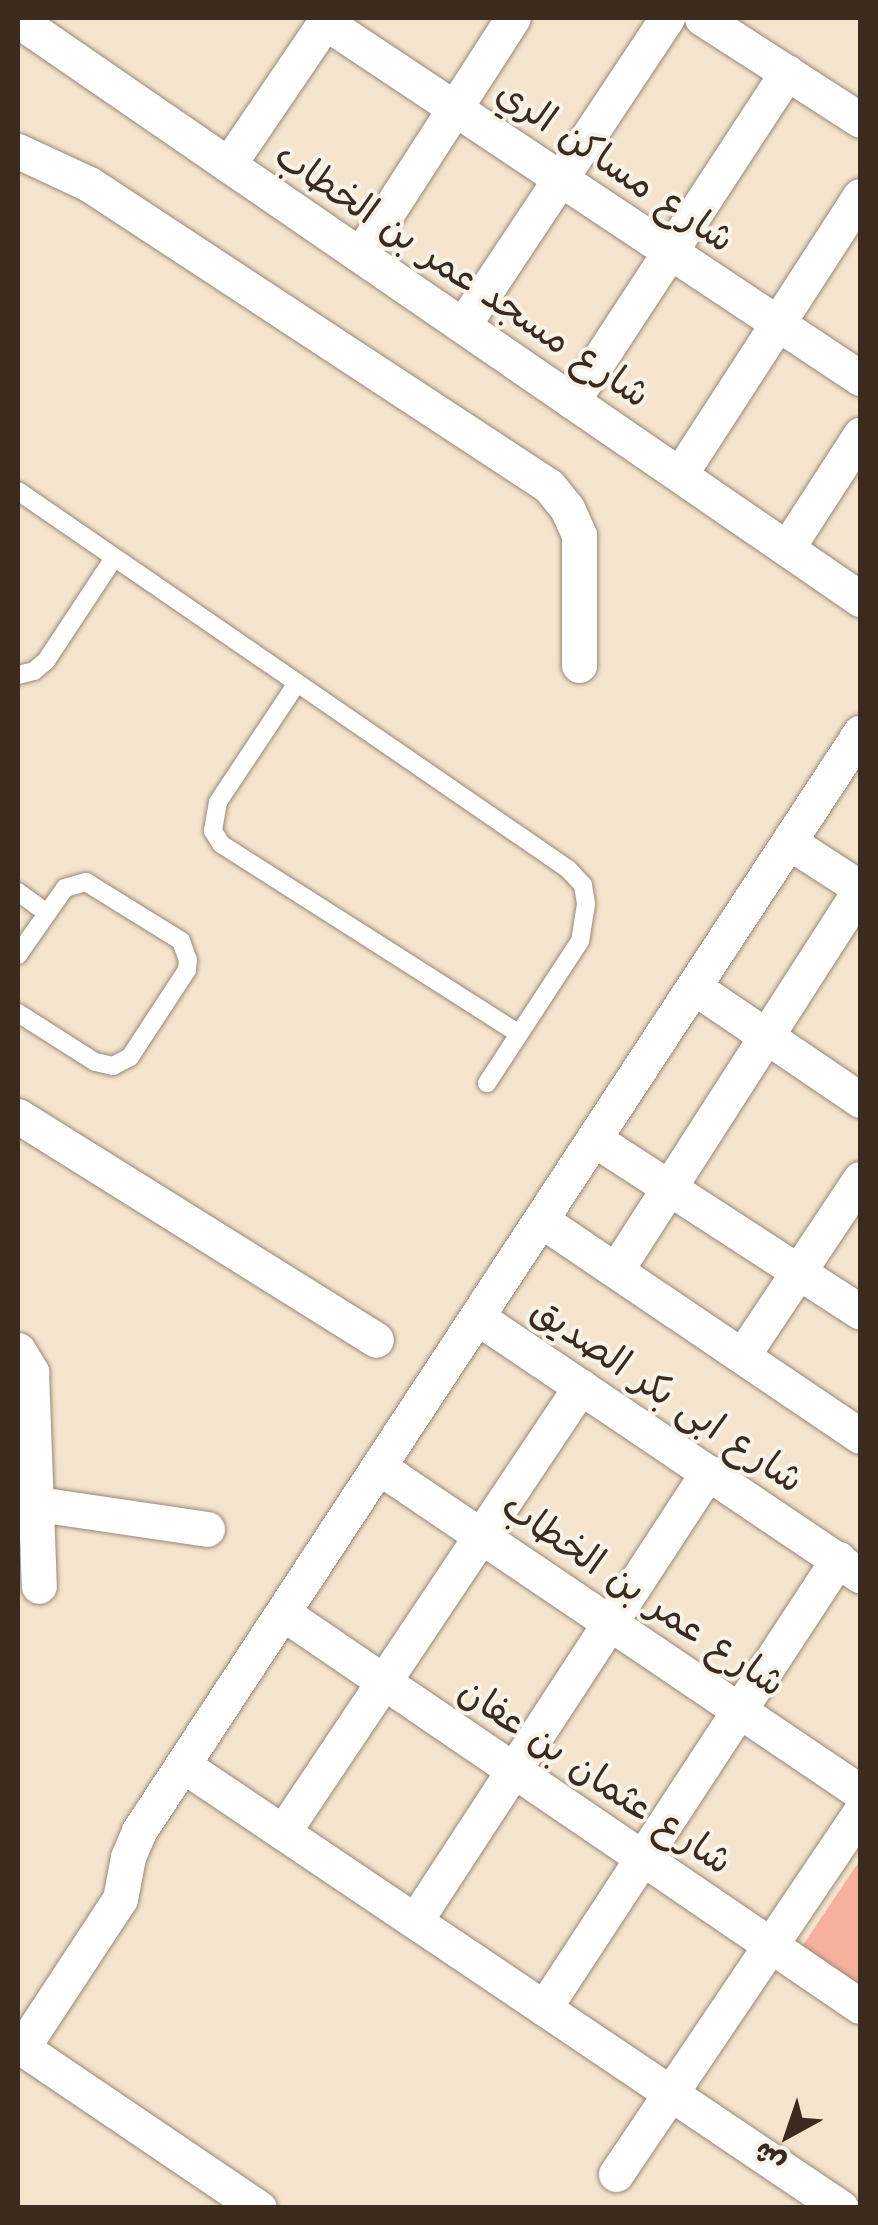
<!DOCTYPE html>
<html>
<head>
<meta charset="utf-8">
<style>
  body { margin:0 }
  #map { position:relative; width:878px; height:2225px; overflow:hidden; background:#f4e4cd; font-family:"Shantell Sans","Playpen Sans Arabic",sans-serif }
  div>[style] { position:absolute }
  .building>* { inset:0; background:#f6b09d }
  .roads { filter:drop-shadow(0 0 2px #988776) drop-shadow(0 0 2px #988776) }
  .lane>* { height:18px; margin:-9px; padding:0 9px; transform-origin:9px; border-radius:9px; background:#fff }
  .street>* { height:35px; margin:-17.5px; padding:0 17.5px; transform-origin:17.5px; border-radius:17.5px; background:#fff }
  span { translate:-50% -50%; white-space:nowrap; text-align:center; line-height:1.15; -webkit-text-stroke:8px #f7f3e8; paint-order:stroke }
  .street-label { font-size:38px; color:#3b2a1e }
  .frame { position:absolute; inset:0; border:20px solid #3b2a1e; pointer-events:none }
  .north { position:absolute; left:738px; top:2085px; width:100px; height:100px; -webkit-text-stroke:8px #f7f3e8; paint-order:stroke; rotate:220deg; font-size:28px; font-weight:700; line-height:40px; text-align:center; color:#3b2a1e }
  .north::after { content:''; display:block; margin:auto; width:35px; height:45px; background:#3b2a1e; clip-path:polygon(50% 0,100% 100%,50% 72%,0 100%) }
</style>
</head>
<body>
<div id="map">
  <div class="building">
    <div style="clip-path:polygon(860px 1860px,860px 1995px,799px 1951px)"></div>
  </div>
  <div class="roads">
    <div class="lane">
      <div style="left:18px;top:491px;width:667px;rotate:34.5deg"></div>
      <div style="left:568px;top:869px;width:22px;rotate:47deg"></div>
      <div style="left:583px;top:885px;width:19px;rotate:81deg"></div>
      <div style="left:586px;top:904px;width:37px;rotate:99deg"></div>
      <div style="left:580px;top:941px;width:170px;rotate:123.2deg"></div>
      <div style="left:18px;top:675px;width:16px;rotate:-14deg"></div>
      <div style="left:34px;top:671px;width:16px;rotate:-40deg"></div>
      <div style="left:46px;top:661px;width:123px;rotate:-56.6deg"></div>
      <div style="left:297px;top:683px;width:143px;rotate:123.6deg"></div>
      <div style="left:218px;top:802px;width:29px;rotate:100deg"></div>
      <div style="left:213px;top:831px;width:15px;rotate:58deg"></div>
      <div style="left:221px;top:844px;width:353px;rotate:32.5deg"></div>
      <div style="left:18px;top:892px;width:34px;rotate:36deg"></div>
      <div style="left:18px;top:955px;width:82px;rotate:-55deg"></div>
      <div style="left:65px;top:888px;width:22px;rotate:-16deg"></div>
      <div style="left:86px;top:882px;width:112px;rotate:31.8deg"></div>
      <div style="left:181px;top:941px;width:20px;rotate:70deg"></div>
      <div style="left:188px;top:960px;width:10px;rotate:96deg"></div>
      <div style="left:187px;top:970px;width:104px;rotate:123.2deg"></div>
      <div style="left:130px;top:1057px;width:19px;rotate:152deg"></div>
      <div style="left:113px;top:1066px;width:18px;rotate:-167deg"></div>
      <div style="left:95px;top:1062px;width:91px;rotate:-147.5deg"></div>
    </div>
    <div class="street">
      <div style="left:702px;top:18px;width:188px;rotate:32.8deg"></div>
      <div style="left:18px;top:20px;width:1022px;rotate:34.51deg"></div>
      <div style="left:325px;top:22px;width:643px;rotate:33.64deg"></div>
      <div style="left:18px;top:151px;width:78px;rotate:24.9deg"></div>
      <div style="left:89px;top:184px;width:550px;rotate:33.29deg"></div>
      <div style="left:549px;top:486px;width:28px;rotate:51deg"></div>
      <div style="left:567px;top:508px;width:30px;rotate:66deg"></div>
      <div style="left:579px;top:535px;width:130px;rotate:90deg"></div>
      <div style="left:228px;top:165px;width:178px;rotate:-55.8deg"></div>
      <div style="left:360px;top:255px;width:282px;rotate:-57.2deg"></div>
      <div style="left:463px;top:325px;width:369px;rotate:-56.4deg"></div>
      <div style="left:572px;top:401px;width:393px;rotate:-56.8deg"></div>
      <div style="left:680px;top:474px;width:331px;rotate:-57.1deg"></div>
      <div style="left:787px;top:548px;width:135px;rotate:-57.1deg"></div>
      <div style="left:789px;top:842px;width:85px;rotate:32.9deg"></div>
      <div style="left:694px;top:987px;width:201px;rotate:34.2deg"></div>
      <div style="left:18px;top:1116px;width:422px;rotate:32deg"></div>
      <div style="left:594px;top:1139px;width:317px;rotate:33deg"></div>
      <div style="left:541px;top:1220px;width:385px;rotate:34.1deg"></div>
      <div style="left:616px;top:1270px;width:452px;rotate:-57.3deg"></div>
      <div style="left:477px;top:1317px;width:462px;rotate:34deg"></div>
      <div style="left:18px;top:1350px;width:26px;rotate:59deg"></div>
      <div style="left:31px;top:1372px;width:214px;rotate:87.9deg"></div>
      <div style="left:742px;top:1356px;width:213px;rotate:-56.3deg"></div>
      <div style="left:379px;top:1467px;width:581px;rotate:34.05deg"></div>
      <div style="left:18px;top:1501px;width:191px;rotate:8.4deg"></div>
      <div style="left:283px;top:1613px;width:698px;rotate:34.26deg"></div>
      <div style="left:183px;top:1765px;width:793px;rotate:33.95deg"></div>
      <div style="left:283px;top:1832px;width:536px;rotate:-56.25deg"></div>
      <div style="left:415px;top:1921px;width:536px;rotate:-56.87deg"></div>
      <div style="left:544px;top:2008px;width:537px;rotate:-56.78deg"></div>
      <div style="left:18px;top:2045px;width:291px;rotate:34.1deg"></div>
      <div style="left:22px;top:2048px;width:178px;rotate:-56.7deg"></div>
      <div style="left:120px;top:1899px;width:43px;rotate:-79.2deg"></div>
      <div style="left:128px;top:1857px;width:28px;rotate:-67deg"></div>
      <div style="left:139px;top:1831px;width:1314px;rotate:-56.71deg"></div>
      <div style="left:616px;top:2174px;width:437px;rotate:-56deg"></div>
    </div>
  </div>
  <div class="street-label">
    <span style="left:616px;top:165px;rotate:34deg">شارع مساكن الري</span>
    <span style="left:463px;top:274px;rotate:34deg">شارع مسجد عمر بن الخطاب</span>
    <span style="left:668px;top:1394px;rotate:34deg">شارع ابى بكر الصديق</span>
    <span style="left:644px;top:1594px;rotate:34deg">شارع عمر بن الخطاب</span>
    <span style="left:596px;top:1775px;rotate:34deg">شارع عثمان بن عفان</span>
  </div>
  <div class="frame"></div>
  <div class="north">ش</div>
</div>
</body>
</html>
